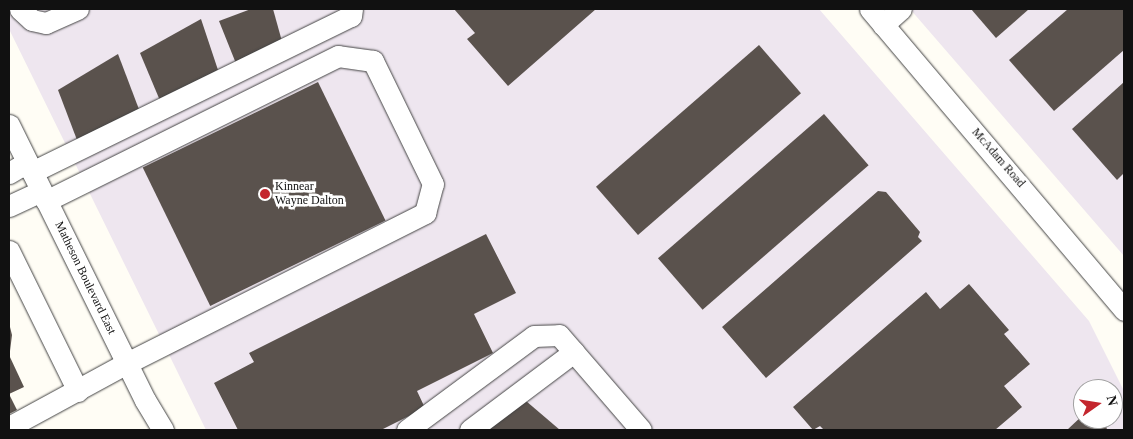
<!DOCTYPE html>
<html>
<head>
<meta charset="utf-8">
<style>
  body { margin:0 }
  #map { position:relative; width:1133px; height:439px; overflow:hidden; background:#fffdf5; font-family:Georgia,serif }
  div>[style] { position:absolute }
  .industrial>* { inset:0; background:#eee6ef }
  .building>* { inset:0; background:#5a524d; transform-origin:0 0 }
  .roads { filter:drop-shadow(0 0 1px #444) drop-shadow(0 0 1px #444) }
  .minor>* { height:21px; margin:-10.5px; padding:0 10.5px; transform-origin:10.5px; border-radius:10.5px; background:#fff }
  .dots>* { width:14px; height:14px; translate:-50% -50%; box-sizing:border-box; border:2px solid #fff; border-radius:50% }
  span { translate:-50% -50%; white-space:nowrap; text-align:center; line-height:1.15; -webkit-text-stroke:5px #fff; paint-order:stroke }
  .street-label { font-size:12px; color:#111 }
  .poi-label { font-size:12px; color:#111 }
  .left { translate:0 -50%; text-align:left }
  .frame { position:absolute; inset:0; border:10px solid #111; pointer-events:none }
  .north { position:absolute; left:1073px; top:379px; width:50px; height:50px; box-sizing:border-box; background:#fff; border:1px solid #a0a0a0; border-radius:50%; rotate:77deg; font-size:14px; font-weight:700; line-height:20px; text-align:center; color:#111 }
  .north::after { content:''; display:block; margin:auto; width:18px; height:22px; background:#c4262e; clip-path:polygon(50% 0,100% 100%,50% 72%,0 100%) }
</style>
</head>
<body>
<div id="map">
  <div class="industrial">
    <div style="clip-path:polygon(evenodd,9px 9px,819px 9px,1089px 321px,1124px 391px,1124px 430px,206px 430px,9px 29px,9px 9px,1083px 389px,1113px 389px,1113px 419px,1083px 419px,1083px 389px)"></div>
    <div style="clip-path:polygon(910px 9px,1124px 9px,1124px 256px)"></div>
  </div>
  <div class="building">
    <div style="clip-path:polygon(251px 9px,273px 9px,283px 45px,237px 66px,219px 21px)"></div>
    <div style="clip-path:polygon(454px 9px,596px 9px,508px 86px,467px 39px,475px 33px)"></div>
    <div style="clip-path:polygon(971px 9px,1029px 9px,996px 38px)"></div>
    <div style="clip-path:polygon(1068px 9px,1124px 9px,1124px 50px,1054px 111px,1009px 60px)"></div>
    <div style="clip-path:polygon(201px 19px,218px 70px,161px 103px,140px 53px)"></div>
    <div style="left:759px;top:45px;width:64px;height:216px;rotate:49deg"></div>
    <div style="clip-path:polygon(118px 54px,140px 112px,77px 140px,58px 90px)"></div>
    <div style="left:318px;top:82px;width:154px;height:195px;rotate:64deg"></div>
    <div style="clip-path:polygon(1124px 82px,1124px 173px,1117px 180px,1072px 129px)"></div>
    <div style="left:824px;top:114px;width:68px;height:220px;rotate:49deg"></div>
    <div style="clip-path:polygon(878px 191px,886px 192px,920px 232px,918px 237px,922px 241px,766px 378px,722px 327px)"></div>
    <div style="clip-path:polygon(486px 234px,516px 293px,474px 314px,493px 353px,417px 391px,425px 408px,381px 430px,238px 430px,214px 383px,254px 362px,249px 353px)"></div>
    <div style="clip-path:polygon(969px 284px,1009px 330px,1004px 334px,1030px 364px,1004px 386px,1022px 407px,995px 430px,824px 430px,820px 426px,813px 430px,793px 407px,926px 292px,940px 309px)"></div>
    <div style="clip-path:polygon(9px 323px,12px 335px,10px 351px,9px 351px)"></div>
    <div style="clip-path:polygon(9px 355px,24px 387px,9px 394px,17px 410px,9px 414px)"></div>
    <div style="clip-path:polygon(526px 401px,560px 430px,486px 430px)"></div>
    <div style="clip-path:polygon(1083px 415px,1083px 419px,1105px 419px,1107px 430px,1067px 430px)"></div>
  </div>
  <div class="roads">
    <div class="minor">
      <div style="left:20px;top:9px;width:16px;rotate:43deg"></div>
      <div style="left:32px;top:20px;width:14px;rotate:12deg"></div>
      <div style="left:46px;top:23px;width:35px;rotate:-24deg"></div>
      <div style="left:870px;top:9px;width:394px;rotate:49.8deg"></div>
      <div style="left:883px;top:25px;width:24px;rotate:-42deg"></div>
      <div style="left:9px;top:125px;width:307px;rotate:63.7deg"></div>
      <div style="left:145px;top:400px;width:35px;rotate:59deg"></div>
      <div style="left:32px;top:172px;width:355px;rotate:-26.1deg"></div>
      <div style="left:351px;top:16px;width:7px;rotate:-82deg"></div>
      <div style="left:9px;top:173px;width:21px;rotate:-31deg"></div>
      <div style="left:9px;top:206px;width:35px;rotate:-25deg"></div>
      <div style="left:9px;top:251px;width:156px;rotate:63.8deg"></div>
      <div style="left:9px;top:427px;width:134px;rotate:-28.5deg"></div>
      <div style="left:127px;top:363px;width:334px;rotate:-26.7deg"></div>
      <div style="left:425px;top:213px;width:30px;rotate:-75deg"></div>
      <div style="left:433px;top:184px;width:137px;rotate:-116deg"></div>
      <div style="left:373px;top:61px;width:35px;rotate:-172deg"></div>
      <div style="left:338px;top:56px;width:326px;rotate:153.6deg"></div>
      <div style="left:407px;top:430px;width:158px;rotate:-36.5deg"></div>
      <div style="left:534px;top:336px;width:25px;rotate:-2deg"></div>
      <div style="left:559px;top:335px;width:125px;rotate:49.2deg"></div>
      <div style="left:470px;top:430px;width:130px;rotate:-36.9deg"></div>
    </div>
  </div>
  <div class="dots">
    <div style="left:265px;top:194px;background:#c4262e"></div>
  </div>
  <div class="street-label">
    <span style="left:998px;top:158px;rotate:49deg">McAdam Road</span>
    <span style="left:85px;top:278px;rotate:64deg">Matheson Boulevard East</span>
  </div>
  <div class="poi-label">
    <span class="left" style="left:275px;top:194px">Kinnear<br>Wayne Dalton</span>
  </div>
  <div class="frame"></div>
  <div class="north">N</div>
</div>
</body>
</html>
